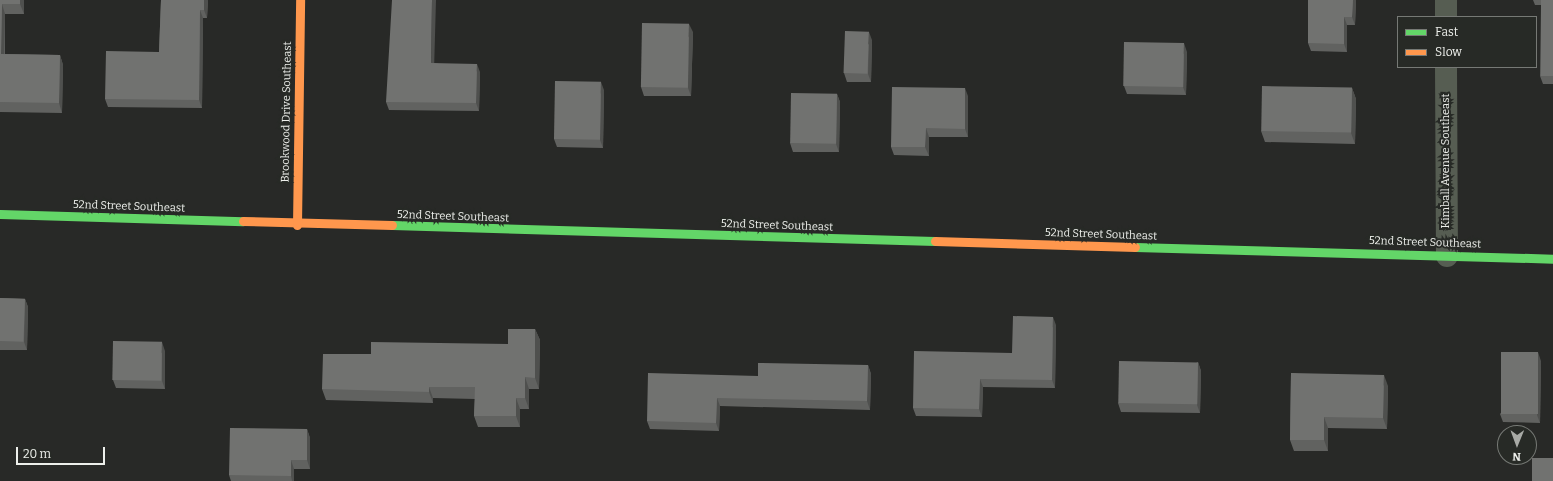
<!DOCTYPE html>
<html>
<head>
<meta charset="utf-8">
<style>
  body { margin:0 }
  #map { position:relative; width:1553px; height:481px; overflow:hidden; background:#282927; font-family:Bitter,serif }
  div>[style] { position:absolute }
  .street>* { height:22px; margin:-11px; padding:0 11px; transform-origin:11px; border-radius:11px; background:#565d52 }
  .fast>* { height:9px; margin:-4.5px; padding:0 4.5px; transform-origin:4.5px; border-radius:4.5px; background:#63d668 }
  .slow>* { height:9px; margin:-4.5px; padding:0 4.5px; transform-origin:4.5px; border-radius:4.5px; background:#ff974d }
  .wall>* { inset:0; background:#616260 }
  .shaded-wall>* { inset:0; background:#4f504e }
  .building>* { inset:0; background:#717270; transform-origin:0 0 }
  span { translate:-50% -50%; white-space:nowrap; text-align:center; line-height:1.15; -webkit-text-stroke:4px #272a26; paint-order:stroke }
  .street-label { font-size:11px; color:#edefeb }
  .legend { position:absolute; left:1397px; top:16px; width:140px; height:52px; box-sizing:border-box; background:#272a26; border:1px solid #767975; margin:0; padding:5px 7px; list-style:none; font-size:12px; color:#edefeb }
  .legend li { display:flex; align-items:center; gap:8px; height:20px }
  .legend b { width:20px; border:1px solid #767975 }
  .north { position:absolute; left:1497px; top:425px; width:40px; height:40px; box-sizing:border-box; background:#272a26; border:1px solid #767975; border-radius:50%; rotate:181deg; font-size:11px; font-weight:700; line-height:16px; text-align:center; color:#edefeb }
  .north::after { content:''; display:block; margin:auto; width:14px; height:18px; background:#a8aaa6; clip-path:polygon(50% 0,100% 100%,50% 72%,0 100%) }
  .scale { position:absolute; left:16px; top:447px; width:89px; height:18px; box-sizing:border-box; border:2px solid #edefeb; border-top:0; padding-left:5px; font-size:12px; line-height:14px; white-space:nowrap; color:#edefeb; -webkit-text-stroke:3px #272a26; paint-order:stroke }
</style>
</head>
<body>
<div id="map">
  <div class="street">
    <div style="left:1446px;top:0;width:17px;rotate:90deg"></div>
    <div style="left:1446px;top:67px;width:189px;rotate:89.7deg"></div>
  </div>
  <div class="fast">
    <div style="left:0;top:214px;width:243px;rotate:1.7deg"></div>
    <div style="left:392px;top:225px;width:543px;rotate:1.69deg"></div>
    <div style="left:1135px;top:247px;width:418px;rotate:1.6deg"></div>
  </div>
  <div class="slow">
    <div style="left:243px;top:221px;width:149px;rotate:1.5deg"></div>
    <div style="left:297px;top:225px;width:225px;rotate:-89.2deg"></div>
    <div style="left:935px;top:241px;width:200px;rotate:1.7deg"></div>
  </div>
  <div class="wall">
    <div style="clip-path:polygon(0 0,24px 0,24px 14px,5px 14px,5px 54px,60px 55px,63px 65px,62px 113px,0 112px)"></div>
    <div style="clip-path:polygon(161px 0,208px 0,207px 18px,203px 18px,202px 108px,108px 107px,105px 99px,159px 52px)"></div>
    <div style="clip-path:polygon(1308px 0,1356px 0,1355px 25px,1347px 25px,1347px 52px,1311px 51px,1308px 43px)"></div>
    <div style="clip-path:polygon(1533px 0,1553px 0,1553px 84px,1543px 84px,1540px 76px,1541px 5px,1535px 5px)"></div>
    <div style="clip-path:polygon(693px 32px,691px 96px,644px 96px,641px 87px)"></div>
    <div style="clip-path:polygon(872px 40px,871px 82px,847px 82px,844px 73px)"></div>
    <div style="clip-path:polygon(1187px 52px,1186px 95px,1127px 94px,1124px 86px)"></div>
    <div style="clip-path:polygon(434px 63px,480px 72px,479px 111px,389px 110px,386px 102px)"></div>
    <div style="clip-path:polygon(1352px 88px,1356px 99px,1355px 144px,1265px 142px,1261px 131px)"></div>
    <div style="clip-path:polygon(604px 90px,603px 148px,557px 147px,554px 139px)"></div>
    <div style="clip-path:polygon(837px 94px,840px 102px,839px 152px,793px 152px,790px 143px)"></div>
    <div style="clip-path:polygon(968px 96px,968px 137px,929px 137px,929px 156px,894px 155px,891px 147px)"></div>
    <div style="clip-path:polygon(0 298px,25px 299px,28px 307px,27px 350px,0 350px)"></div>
    <div style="clip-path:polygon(1056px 325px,1055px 388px,983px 387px,982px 417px,916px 416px,913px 408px,1012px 353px)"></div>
    <div style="clip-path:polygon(535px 329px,540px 340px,539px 389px,529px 389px,529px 409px,520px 409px,520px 427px,478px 427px,474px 416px,475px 399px,433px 398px,433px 403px,326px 400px,322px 389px,371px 354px,508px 344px)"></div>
    <div style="clip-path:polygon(165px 351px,165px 389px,116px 388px,113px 380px)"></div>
    <div style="clip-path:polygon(1541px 361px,1540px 423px,1503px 422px,1500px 414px)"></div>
    <div style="clip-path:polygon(1198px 362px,1201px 371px,1200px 413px,1121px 412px,1118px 403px)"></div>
    <div style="clip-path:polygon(868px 365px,871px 374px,870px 410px,720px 406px,719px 431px,650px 429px,647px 421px,758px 376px)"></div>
    <div style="clip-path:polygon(1291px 373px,1388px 386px,1387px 429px,1328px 428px,1328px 451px,1294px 451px,1290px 440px)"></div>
    <div style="clip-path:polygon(307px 429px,310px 438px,310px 469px,294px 469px,294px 481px,231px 481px,229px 475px)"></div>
  </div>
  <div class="shaded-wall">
    <div style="clip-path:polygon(20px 0,24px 0,24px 14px,20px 4px)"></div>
    <div style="clip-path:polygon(204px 0,208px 0,207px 18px,204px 10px)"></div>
    <div style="clip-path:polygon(432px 0,436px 0,434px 71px,431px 63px)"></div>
    <div style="clip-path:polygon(1353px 0,1356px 0,1355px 25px,1352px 17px)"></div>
    <div style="clip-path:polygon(2px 4px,5px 14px,4px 64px,1px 54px)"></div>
    <div style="clip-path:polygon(200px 10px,203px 18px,202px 108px,199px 100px)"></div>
    <div style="clip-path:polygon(1344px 17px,1347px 25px,1347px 52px,1344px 44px)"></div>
    <div style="clip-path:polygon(689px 24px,693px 32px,691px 96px,688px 88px)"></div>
    <div style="clip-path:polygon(869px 32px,872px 40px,871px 82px,868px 74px)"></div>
    <div style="clip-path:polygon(1184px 43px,1187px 52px,1186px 95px,1183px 87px)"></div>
    <div style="clip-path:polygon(60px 55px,63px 65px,62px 113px,59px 103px)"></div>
    <div style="clip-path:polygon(477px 64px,480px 72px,479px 111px,476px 103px)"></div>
    <div style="clip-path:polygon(601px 82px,604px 90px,603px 148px,600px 140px)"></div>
    <div style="clip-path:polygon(965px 88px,968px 96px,968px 137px,965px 129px)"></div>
    <div style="clip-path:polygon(1352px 88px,1356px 99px,1355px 144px,1351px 133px)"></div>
    <div style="clip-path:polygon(837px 94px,840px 102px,839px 152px,836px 144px)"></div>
    <div style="clip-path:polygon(926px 128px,929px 137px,929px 156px,925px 147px)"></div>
    <div style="clip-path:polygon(25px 299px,28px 307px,27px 350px,24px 342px)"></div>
    <div style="clip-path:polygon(1053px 317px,1056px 325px,1055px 388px,1052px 380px)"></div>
    <div style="clip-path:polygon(535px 329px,540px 340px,539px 389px,535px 378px)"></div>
    <div style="clip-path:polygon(162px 342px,165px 351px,165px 389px,162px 381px)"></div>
    <div style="clip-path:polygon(1538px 352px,1541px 361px,1540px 423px,1537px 415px)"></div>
    <div style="clip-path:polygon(1198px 362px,1201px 371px,1200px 413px,1197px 405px)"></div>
    <div style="clip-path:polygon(868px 365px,871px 374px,870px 410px,867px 401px)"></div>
    <div style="clip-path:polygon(1384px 375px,1388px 386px,1387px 429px,1383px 418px)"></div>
    <div style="clip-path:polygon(525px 377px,529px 389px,529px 409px,525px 398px)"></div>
    <div style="clip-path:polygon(980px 379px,983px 387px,982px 417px,979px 409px)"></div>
    <div style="clip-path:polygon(429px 387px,433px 398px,433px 403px,429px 392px)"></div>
    <div style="clip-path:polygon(516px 398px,520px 409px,520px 427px,516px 416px)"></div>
    <div style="clip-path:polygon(717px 398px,720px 406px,719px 431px,716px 423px)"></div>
    <div style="clip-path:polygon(1324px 417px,1328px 428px,1328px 451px,1324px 440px)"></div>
    <div style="clip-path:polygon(307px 429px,310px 438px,310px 469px,307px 460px)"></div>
    <div style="clip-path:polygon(291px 460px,294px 469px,294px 481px,292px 481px,291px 476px)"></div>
  </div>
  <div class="building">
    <div style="clip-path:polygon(0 0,20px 0,20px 4px,2px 4px,1px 54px,60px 55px,59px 103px,0 102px)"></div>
    <div style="clip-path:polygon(161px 0,204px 0,204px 10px,200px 10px,199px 100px,105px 99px,106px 51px,159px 52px)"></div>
    <div style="clip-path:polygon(392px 0,432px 0,431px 63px,477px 64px,476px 103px,386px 102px)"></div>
    <div style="clip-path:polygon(1308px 0,1353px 0,1352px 17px,1344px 17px,1344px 44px,1308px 43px)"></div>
    <div style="left:1541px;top:0;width:12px;height:76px"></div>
    <div style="left:642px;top:23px;width:47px;height:64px;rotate:1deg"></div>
    <div style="left:845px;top:31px;width:24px;height:42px;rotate:2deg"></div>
    <div style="left:1124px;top:42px;width:60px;height:44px;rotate:1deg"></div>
    <div style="left:555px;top:81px;width:46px;height:58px;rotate:1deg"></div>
    <div style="left:1262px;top:86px;width:90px;height:45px;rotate:1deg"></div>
    <div style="clip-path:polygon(892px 87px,965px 88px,965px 129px,926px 128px,925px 147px,891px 147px)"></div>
    <div style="left:791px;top:93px;width:46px;height:50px;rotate:1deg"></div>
    <div style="left:0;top:298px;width:25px;height:43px;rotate:2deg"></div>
    <div style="clip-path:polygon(1013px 316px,1053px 317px,1052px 380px,980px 379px,979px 409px,913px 408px,914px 351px,1012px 353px)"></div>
    <div style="clip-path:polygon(508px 329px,535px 329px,535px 378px,525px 377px,525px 398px,516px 398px,516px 416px,474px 416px,475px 387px,429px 387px,429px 392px,322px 389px,323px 354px,371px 354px,371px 342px,508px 344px)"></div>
    <div style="left:113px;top:341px;width:49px;height:39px;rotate:1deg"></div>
    <div style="left:1501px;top:352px;width:37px;height:62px"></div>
    <div style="left:1119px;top:361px;width:79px;height:42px;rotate:1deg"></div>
    <div style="clip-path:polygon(758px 363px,868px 365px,867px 401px,717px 398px,716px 423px,647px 421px,648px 373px,758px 376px)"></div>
    <div style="clip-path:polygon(1291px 373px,1384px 375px,1383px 418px,1324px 417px,1324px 440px,1290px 440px)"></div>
    <div style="clip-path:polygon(230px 428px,307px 429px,307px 460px,291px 460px,291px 476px,229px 475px)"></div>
    <div style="left:1532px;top:458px;width:21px;height:23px"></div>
  </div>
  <div class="street-label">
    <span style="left:287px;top:112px;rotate:-89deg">Brookwood Drive Southeast</span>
    <span style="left:1446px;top:161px;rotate:-90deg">Kimball Avenue Southeast</span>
    <span style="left:129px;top:207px;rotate:2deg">52nd Street Southeast</span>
    <span style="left:453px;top:217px;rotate:2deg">52nd Street Southeast</span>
    <span style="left:777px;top:226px;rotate:2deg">52nd Street Southeast</span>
    <span style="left:1101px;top:235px;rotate:2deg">52nd Street Southeast</span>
    <span style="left:1425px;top:243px;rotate:2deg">52nd Street Southeast</span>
  </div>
  <ul class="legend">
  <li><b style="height:5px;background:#63d668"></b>Fast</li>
  <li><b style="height:5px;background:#ff974d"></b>Slow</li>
  </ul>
  <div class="north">N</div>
  <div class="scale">20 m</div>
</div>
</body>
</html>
